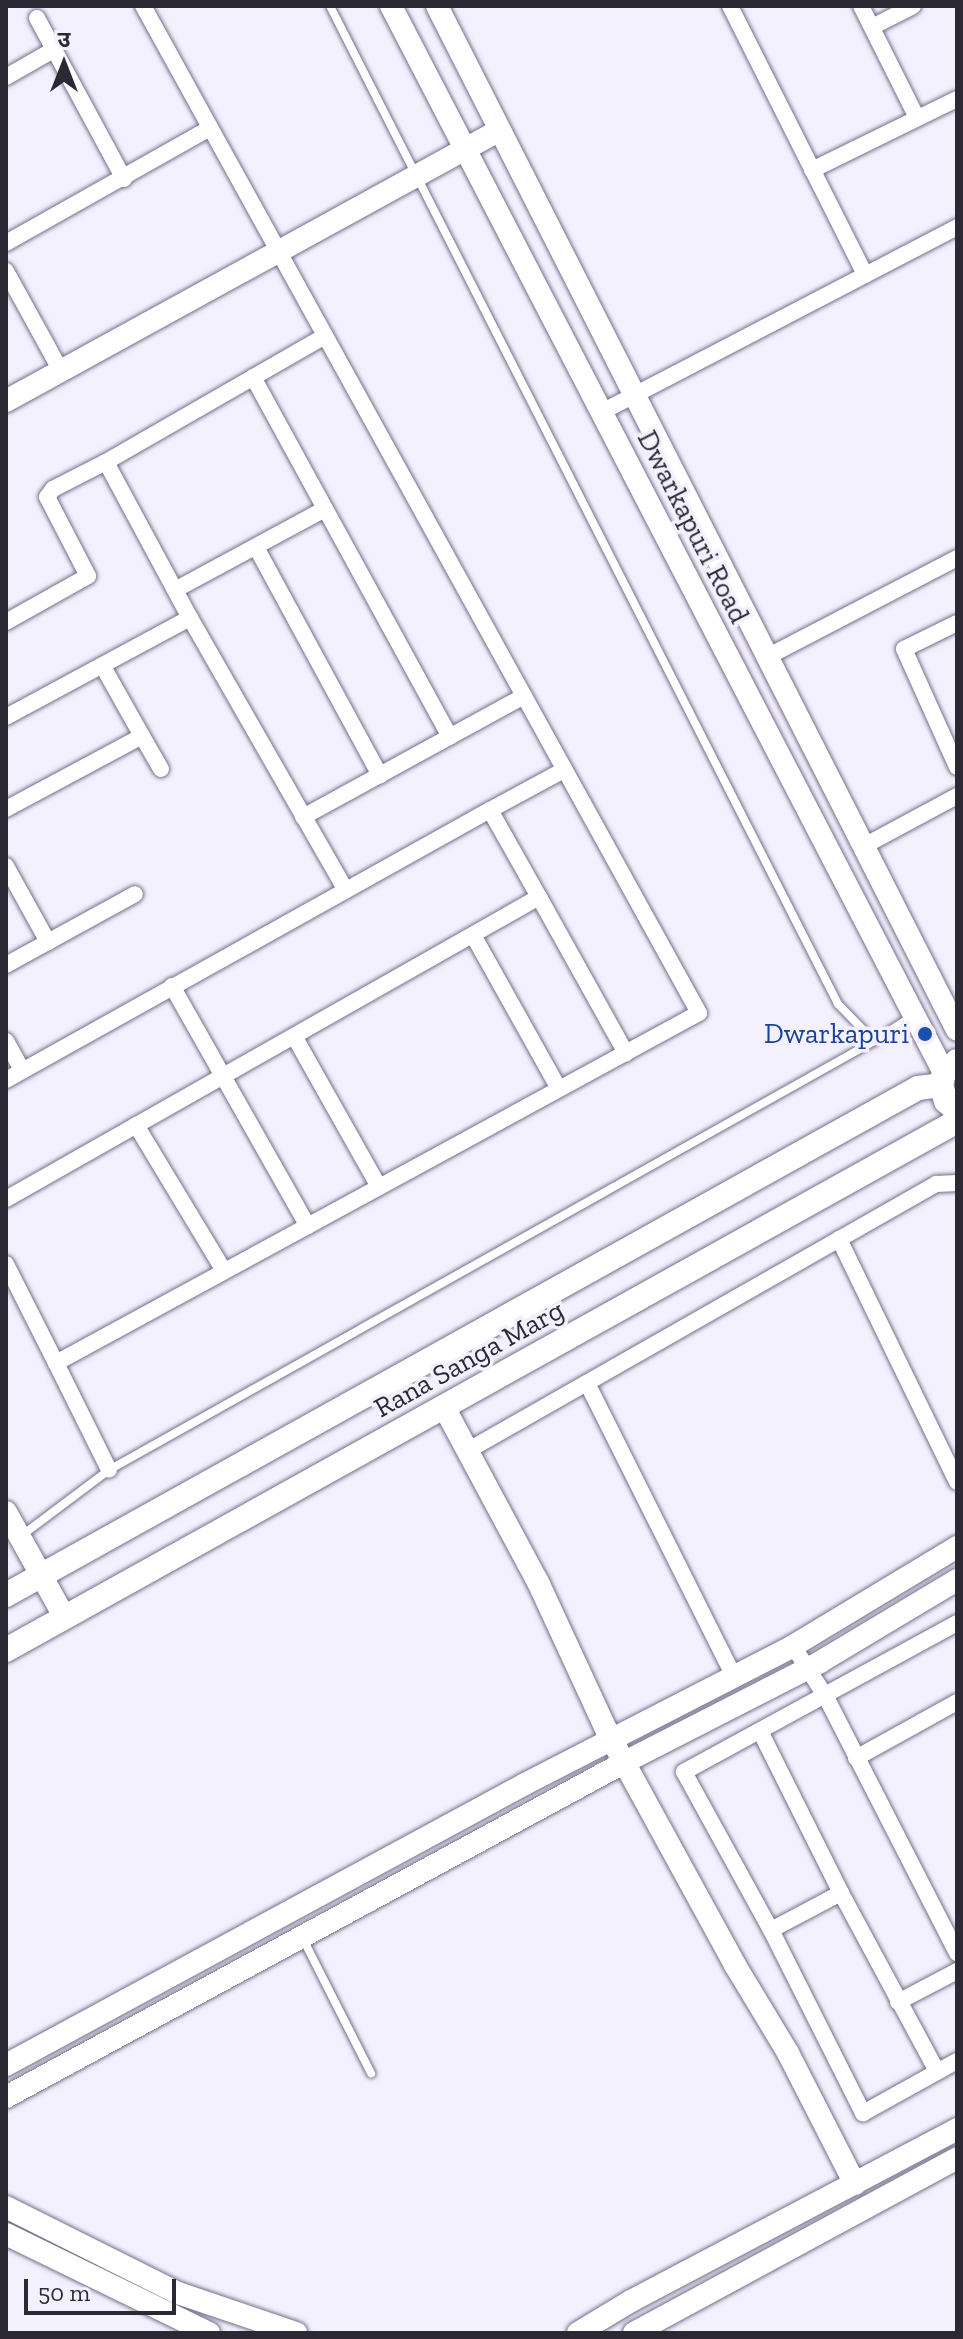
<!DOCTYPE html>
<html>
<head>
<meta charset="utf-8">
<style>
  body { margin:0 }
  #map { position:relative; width:963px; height:2339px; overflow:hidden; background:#f4f1fe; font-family:"Zilla Slab","Noto Sans Devanagari",serif }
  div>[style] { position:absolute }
  .roads { filter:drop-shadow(0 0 2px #766f8a) drop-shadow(0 0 2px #766f8a) }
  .service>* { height:8px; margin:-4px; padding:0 4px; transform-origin:4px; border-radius:4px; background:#fff }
  .minor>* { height:16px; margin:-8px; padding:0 8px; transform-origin:8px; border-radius:8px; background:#fff }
  .tertiary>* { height:22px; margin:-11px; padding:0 11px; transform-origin:11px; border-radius:11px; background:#fff }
  .secondary>* { height:24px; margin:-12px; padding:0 12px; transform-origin:12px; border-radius:12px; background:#fff }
  .dots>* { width:22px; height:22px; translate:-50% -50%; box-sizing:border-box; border:4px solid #f4f1fe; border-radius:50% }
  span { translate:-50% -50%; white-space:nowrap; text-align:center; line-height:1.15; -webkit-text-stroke:7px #f4f1fe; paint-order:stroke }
  .street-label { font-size:28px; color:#2c2934 }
  .transit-label { font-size:28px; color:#164399 }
  .right { translate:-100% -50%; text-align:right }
  .frame { position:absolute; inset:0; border:8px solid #2c2934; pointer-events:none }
  .north { position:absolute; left:24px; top:24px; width:80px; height:80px; -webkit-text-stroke:6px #f4f1fe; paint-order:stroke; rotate:0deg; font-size:22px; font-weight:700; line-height:32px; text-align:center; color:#2c2934 }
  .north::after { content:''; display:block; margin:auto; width:28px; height:36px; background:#2c2934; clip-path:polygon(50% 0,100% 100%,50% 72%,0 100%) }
  .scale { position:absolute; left:24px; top:2279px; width:152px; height:36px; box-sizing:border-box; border:4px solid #2c2934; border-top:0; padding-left:10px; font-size:24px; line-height:28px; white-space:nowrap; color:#2c2934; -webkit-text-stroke:6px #f4f1fe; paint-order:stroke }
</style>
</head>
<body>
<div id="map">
  <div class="roads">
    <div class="service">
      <div style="left:330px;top:6px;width:1120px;rotate:63.02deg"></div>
      <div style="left:838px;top:1004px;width:52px;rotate:45.8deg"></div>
      <div style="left:874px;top:1041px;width:48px;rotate:-33deg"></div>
      <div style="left:21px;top:1536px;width:110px;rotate:-36.9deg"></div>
      <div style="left:109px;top:1470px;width:877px;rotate:-29.28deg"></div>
      <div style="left:302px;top:1937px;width:153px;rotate:63.1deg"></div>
    </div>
    <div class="minor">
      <div style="left:730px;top:6px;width:301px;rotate:63.3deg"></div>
      <div style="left:861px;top:6px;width:125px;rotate:63.4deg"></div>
      <div style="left:37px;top:18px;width:183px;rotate:61.6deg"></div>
      <div style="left:872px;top:27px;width:46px;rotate:-27.1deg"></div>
      <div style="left:6px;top:77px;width:56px;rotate:-29.7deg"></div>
      <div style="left:812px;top:170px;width:161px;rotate:-26.1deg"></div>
      <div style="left:6px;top:243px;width:234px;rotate:-29.4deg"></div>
      <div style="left:6px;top:271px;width:114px;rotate:61.2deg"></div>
      <div style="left:325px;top:336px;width:253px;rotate:150.1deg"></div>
      <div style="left:106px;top:462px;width:177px;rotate:61.7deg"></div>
      <div style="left:190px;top:618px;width:312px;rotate:60.2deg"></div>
      <div style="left:253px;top:377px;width:410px;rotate:61.3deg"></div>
      <div style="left:600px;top:413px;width:403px;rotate:-27.5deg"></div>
      <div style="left:256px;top:547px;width:260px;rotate:61.5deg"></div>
      <div style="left:175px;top:590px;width:170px;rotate:-28.4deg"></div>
      <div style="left:6px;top:622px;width:94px;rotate:-29.3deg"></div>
      <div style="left:88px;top:576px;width:89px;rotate:-117.4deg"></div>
      <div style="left:47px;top:497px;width:10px;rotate:-53deg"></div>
      <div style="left:53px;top:489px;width:59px;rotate:-27deg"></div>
      <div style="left:957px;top:623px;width:59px;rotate:153.9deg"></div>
      <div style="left:904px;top:649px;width:129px;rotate:65.8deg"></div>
      <div style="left:769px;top:656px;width:212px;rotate:-27.5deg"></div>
      <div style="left:6px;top:717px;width:209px;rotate:-28.3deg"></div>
      <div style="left:142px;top:736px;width:38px;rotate:60deg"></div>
      <div style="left:6px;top:809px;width:154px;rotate:-28.2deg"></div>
      <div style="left:142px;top:736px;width:81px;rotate:-119.4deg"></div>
      <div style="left:490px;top:810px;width:84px;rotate:-28.4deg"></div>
      <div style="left:303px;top:817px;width:252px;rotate:-28.7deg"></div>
      <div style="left:864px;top:846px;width:106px;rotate:-28.3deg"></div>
      <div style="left:6px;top:866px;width:87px;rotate:61.1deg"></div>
      <div style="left:539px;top:897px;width:179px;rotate:60.9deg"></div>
      <div style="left:473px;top:935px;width:176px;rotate:60.8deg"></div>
      <div style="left:6px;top:965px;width:147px;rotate:-28.8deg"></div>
      <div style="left:172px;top:986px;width:276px;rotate:60.5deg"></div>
      <div style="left:294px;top:1036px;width:173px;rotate:60.6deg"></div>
      <div style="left:6px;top:1041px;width:33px;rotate:61deg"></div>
      <div style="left:6px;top:1080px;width:554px;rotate:-29.16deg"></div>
      <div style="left:490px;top:810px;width:100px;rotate:60.6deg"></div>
      <div style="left:539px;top:897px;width:613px;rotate:150.46deg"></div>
      <div style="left:136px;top:1125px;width:170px;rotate:58.9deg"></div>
      <div style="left:839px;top:1239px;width:270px;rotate:64.1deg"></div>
      <div style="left:6px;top:1264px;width:111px;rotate:63.2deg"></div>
      <div style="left:56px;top:1363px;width:732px;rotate:-28.56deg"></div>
      <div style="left:699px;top:1013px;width:1150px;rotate:-118.9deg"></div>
      <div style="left:56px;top:1363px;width:119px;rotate:63.6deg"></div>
      <div style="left:587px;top:1383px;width:330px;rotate:63.4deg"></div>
      <div style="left:467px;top:1451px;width:540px;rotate:-29.65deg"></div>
      <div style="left:936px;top:1184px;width:21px;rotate:-3deg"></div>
      <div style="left:957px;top:1623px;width:311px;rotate:151.4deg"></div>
      <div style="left:684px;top:1772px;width:180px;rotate:61.2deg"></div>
      <div style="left:771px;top:1930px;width:205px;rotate:63.3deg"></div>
      <div style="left:863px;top:2113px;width:107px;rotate:-29deg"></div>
      <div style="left:793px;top:1646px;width:61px;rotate:57.1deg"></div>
      <div style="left:826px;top:1697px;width:288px;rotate:62.9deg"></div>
      <div style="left:761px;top:1733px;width:179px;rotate:63.4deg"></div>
      <div style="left:841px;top:1893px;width:202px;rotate:61.7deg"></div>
      <div style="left:856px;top:1758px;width:115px;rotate:-29deg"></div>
      <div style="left:771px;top:1930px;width:79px;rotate:-27.9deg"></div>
      <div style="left:898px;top:2002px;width:67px;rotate:-27.7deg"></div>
    </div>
    <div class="tertiary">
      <div style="left:391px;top:6px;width:1202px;rotate:62.6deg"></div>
      <div style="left:437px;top:6px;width:1148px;rotate:63.08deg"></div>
      <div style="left:6px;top:401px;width:563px;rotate:-28.75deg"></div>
      <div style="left:444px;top:1407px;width:199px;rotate:61.8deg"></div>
      <div style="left:538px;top:1582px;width:164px;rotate:65.2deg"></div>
      <div style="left:607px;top:1731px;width:267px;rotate:61.3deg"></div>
      <div style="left:735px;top:1965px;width:103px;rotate:58.9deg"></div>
      <div style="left:788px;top:2053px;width:147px;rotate:62.9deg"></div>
      <div style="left:6px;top:1512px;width:121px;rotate:60.9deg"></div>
      <div style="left:6px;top:2065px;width:590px;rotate:-28.43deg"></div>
      <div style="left:525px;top:1784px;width:301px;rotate:-27.2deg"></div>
      <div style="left:793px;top:1646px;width:192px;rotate:-31.1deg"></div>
      <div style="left:6px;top:2097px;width:704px;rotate:-28.42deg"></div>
      <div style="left:625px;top:1762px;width:219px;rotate:-27.1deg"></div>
      <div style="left:820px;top:1662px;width:160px;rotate:-30.9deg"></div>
      <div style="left:6px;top:2207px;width:192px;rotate:26.6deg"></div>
      <div style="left:178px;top:2293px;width:125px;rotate:18.7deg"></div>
      <div style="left:6px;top:2234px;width:226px;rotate:26deg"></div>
      <div style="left:578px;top:2333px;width:62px;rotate:-31.1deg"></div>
      <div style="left:631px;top:2301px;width:369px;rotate:-27.8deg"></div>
      <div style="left:634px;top:2333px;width:367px;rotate:-28.4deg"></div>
    </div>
    <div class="secondary">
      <div style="left:957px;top:1061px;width:18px;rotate:137deg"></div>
      <div style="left:944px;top:1073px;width:12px;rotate:104deg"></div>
      <div style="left:941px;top:1085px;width:17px;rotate:73deg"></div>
      <div style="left:946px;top:1101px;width:15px;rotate:42deg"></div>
      <div style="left:6px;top:1595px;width:1043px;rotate:-29.07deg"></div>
      <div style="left:918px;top:1088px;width:23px;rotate:-7deg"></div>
      <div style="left:6px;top:1650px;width:1085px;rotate:-29.07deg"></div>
      <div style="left:954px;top:1123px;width:8px;rotate:-67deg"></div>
    </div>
  </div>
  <div class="dots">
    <div style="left:925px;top:1034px;background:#1a4fb4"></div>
  </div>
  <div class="street-label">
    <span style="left:693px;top:527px;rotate:63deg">Dwarkapuri Road</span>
    <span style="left:469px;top:1359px;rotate:-29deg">Rana Sanga Marg</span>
  </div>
  <div class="transit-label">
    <span class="right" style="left:909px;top:1034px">Dwarkapuri</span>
  </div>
  <div class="frame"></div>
  <div class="north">उ</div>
  <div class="scale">50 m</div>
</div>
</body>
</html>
